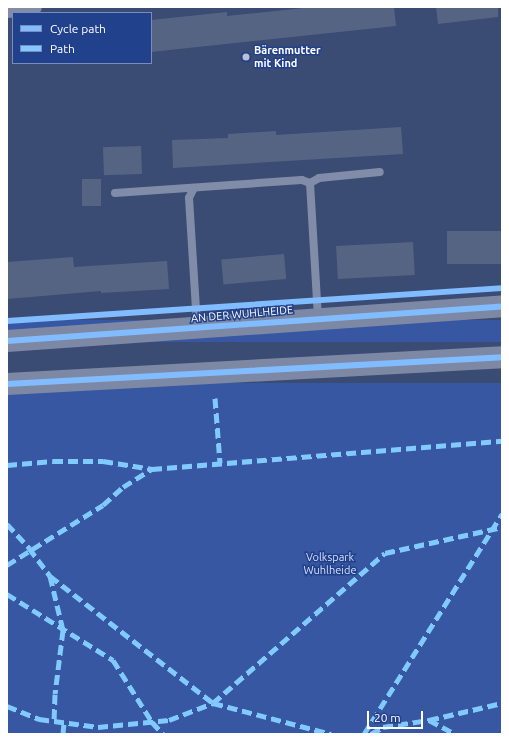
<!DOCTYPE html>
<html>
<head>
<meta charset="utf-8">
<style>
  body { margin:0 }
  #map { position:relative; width:509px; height:741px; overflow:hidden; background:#3a4b74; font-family:Ubuntu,sans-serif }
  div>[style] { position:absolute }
  .green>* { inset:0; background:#3757a2; transform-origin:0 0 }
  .building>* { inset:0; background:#566484; transform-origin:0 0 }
  .service>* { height:8px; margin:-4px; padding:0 4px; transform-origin:4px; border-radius:4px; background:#818ca8 }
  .minor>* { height:16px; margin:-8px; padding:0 8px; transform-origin:8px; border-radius:8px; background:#818ca8 }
  .secondary>* { height:22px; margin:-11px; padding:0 11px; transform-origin:11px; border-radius:11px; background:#7d88a5 }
  .quiet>* { height:5px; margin-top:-2.5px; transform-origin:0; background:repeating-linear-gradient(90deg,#80caff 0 10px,transparent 0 15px) }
  .cycleway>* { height:6px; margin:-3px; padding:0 3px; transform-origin:3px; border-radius:3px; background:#80bcff }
  .dots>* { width:11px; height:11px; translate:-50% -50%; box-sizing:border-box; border:2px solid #22418c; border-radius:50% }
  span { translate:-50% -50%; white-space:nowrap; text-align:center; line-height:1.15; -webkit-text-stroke:3px #22418c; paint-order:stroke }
  .poi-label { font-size:11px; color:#fff; font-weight:700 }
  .left { translate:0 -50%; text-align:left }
  .street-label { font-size:11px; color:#fff }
  .park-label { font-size:11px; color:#d5e0f8 }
  .frame { position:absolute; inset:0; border:8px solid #fff; pointer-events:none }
  .legend { position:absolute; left:12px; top:12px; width:140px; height:52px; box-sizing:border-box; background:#22418c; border:1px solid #7a8dba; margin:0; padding:5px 7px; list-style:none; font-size:12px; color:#fff }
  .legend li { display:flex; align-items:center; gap:8px; height:20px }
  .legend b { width:20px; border:1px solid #7a8dba }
  .scale { position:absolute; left:367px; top:711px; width:56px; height:18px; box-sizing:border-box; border:2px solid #fff; border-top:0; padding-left:5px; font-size:12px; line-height:14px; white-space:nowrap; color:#fff; -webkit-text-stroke:3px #22418c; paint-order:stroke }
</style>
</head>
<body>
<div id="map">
  <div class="green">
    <div style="left:502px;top:320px;width:22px;height:496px;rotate:90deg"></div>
    <div style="left:502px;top:383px;width:351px;height:496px;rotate:90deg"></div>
  </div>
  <div class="building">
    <div style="clip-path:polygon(313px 7px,394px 7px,396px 26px,151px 52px,151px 20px,227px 12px,227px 16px)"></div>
    <div style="clip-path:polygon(436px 7px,498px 7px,498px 17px,438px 24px)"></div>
    <div style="clip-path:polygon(401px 127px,403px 154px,173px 168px,172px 140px,228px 138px,228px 134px,276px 131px,276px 135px)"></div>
    <div style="left:141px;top:146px;width:28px;height:38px;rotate:88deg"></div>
    <div style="left:82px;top:179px;width:19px;height:27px"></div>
    <div style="left:502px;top:231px;width:33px;height:55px;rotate:90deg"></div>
    <div style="left:413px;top:242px;width:33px;height:77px;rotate:87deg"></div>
    <div style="left:284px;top:254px;width:25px;height:63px;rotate:85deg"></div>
    <div style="clip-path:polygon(73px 257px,74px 267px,167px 261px,169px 289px,101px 293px,101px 291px,7px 299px,7px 262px)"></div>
  </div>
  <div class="service">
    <div style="left:310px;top:183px;width:135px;rotate:86.6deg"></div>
    <div style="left:194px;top:188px;width:11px;rotate:117deg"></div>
    <div style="left:189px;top:198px;width:128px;rotate:86.4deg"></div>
    <div style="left:115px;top:193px;width:187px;rotate:-4deg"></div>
    <div style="left:302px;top:180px;width:9px;rotate:21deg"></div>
    <div style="left:310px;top:183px;width:10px;rotate:-29deg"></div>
    <div style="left:319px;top:178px;width:61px;rotate:-5.6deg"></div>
  </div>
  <div class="minor">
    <div style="left:7px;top:10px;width:27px;rotate:-6deg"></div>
  </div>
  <div class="secondary">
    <div style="left:7px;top:341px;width:496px;rotate:-4deg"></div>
    <div style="left:7px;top:384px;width:496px;rotate:-3.1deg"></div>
  </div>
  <div class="quiet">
    <div style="left:215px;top:398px;width:65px;rotate:85.6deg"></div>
    <div style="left:7px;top:465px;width:46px;rotate:-5deg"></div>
    <div style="left:53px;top:461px;width:50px"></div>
    <div style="left:103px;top:461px;width:50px;rotate:9.3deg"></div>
    <div style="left:152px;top:469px;width:351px;rotate:-4.6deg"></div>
    <div style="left:7px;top:524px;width:33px;rotate:47deg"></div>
    <div style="left:29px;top:548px;width:35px;rotate:53deg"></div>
    <div style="left:50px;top:576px;width:207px;rotate:37.9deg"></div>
    <div style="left:213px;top:703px;width:122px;rotate:14.7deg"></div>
    <div style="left:7px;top:565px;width:113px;rotate:-32deg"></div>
    <div style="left:103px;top:505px;width:27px;rotate:-42deg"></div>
    <div style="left:123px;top:487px;width:34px;rotate:-32deg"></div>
    <div style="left:50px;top:576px;width:56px;rotate:76.5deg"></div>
    <div style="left:63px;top:630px;width:64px;rotate:97.1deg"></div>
    <div style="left:55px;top:694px;width:27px;rotate:92deg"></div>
    <div style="left:7px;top:594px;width:125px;rotate:31.9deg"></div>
    <div style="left:113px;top:660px;width:73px;rotate:57.8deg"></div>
    <div style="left:152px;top:722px;width:16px;rotate:47deg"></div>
    <div style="left:7px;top:706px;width:35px;rotate:22deg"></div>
    <div style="left:39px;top:719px;width:60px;rotate:7.7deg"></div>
    <div style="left:98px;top:727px;width:71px;rotate:-5.6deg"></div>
    <div style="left:169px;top:720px;width:47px;rotate:-21.1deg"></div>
    <div style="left:213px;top:703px;width:228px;rotate:-41.1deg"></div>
    <div style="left:385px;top:553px;width:120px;rotate:-12.5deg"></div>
    <div style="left:429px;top:720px;width:30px;rotate:28deg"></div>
    <div style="left:63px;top:734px;width:11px;rotate:-85deg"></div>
    <div style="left:364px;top:734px;width:260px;rotate:-57.9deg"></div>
    <div style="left:371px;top:734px;width:14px;rotate:-30deg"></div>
    <div style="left:383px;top:727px;width:47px;rotate:-8.7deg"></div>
    <div style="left:429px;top:720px;width:75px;rotate:-13.1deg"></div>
  </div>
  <div class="cycleway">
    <div style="left:7px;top:321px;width:496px;rotate:-3.8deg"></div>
    <div style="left:7px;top:341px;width:496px;rotate:-4deg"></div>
    <div style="left:7px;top:384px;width:496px;rotate:-3.1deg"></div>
  </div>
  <div class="dots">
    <div style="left:246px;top:57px;background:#bac0ce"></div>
  </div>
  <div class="poi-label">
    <span class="left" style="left:254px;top:57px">Bärenmutter<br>mit Kind</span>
  </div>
  <div class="street-label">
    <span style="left:242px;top:314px;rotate:-5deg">AN DER WUHLHEIDE</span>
  </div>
  <div class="park-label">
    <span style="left:330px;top:564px">Volkspark<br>Wuhlheide</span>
  </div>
  <div class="frame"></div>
  <ul class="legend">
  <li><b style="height:5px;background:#80bcff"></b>Cycle path</li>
  <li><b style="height:5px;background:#80caff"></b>Path</li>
  </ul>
  <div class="scale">20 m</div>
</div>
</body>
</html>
